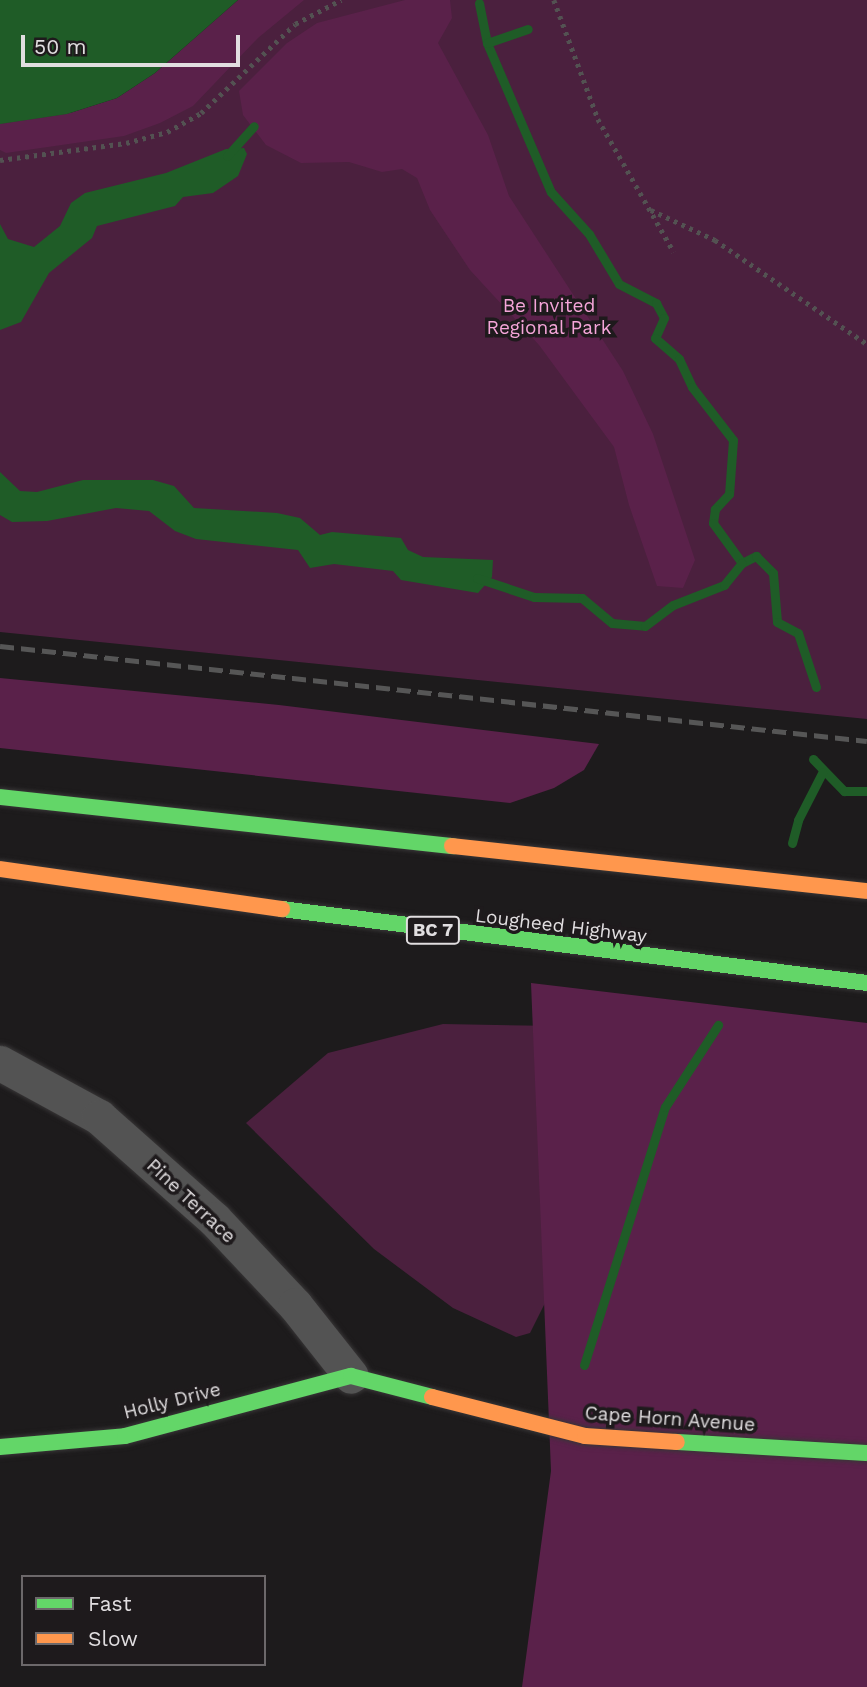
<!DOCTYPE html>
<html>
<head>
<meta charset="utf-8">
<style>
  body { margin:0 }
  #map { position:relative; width:867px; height:1687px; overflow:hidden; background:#1d1b1c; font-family:"Work Sans",sans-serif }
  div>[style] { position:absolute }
  .green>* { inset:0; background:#4b203e }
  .forest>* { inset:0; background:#5a214a }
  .water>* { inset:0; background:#1f5c27 }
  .stream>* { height:9px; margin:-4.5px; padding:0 4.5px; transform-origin:4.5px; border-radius:4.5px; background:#1f5c27 }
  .path>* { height:4.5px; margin-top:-2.25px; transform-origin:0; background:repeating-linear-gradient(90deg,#535252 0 3.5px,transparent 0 8.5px) }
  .roads { filter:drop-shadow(0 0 2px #383637) drop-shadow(0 0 2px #383637) }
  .street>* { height:35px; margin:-17.5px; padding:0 17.5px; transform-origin:17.5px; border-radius:17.5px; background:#535353 }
  .fast>* { height:16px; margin:-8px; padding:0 8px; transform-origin:8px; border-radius:8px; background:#63d668 }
  .slow>* { height:16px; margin:-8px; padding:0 8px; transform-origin:8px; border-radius:8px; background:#ff974d }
  .rail>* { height:5px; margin-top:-2.5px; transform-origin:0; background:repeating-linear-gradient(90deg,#565656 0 14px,transparent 0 21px) }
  span { translate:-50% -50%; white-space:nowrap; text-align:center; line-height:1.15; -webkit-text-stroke:7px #1e1a1c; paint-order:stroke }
  .shield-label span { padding:2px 5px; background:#1e1a1c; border:2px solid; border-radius:5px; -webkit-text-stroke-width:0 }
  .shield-label { font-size:18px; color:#e1dee0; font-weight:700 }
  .park-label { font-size:19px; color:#f5a5d9 }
  .street-label { font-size:19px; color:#e1dee0 }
  .legend { position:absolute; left:21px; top:1575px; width:245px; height:91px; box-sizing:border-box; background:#1e1a1c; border:2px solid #6c686a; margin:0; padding:9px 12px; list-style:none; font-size:21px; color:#e1dee0 }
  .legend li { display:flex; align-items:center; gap:14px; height:35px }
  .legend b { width:35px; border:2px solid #6c686a }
  .scale { position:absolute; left:21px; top:35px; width:219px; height:32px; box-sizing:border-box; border:4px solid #e1dee0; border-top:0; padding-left:9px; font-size:21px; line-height:24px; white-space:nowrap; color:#e1dee0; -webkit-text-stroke:5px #1e1a1c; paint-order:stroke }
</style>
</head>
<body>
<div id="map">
  <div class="green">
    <div style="clip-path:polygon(261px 0,867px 0,867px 719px,0 632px,0 118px,131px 109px)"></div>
    <div style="clip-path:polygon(443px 1024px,557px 1026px,561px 1271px,530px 1333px,516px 1337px,453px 1308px,374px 1249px,246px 1123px,328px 1053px)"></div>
  </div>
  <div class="forest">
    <div style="clip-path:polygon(238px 0,304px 0,258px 38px,193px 106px,160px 123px,124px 136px,6px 153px,0 150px,0 124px,67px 114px,117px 98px,155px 73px)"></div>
    <div style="clip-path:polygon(405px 0,450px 0,452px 18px,438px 43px,488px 135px,509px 196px,623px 371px,653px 434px,695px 560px,683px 588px,657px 586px,629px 505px,614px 447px,539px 345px,470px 270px,430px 210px,417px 178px,402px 169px,382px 172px,349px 162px,301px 163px,266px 145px,243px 115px,239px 91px,287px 43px,317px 23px)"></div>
    <div style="clip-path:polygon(0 678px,279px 705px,599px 744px,584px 770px,554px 788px,510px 803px,0 748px)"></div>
    <div style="clip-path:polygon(531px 983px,867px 1023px,867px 1687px,522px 1687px,551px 1471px)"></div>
  </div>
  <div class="water">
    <div style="clip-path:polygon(0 0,238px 0,155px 73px,117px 98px,67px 114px,0 124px)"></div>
    <div style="clip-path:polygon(244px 148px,247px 154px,238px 176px,213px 193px,183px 197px,175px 206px,97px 226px,92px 238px,49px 273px,21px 322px,0 330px,0 224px,8px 239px,34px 247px,60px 226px,71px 203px,85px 193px,166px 173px,226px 149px)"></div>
    <div style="clip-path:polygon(0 472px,20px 491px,37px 492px,83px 480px,153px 480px,174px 486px,194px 508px,277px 513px,300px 518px,320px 535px,332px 532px,401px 538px,408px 550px,423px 557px,493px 560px,492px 577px,478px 593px,401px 580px,393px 571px,334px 564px,310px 568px,298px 550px,196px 539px,175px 531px,149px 511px,116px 508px,47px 521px,12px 522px,0 515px)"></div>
  </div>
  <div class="stream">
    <div style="left:479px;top:3px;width:41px;rotate:78.7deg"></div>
    <div style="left:487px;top:43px;width:162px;rotate:66.8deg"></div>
    <div style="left:551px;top:192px;width:57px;rotate:47.9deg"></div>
    <div style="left:589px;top:234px;width:58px;rotate:59deg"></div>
    <div style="left:619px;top:284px;width:42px;rotate:27.2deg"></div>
    <div style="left:656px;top:303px;width:17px;rotate:62deg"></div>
    <div style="left:664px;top:318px;width:22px;rotate:114deg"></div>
    <div style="left:655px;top:338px;width:32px;rotate:41deg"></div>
    <div style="left:679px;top:359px;width:31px;rotate:65deg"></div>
    <div style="left:692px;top:387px;width:67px;rotate:52.3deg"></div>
    <div style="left:733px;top:440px;width:54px;rotate:94.2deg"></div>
    <div style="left:729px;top:494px;width:21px;rotate:133deg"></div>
    <div style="left:715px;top:509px;width:14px;rotate:98deg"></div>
    <div style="left:713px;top:523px;width:49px;rotate:54.1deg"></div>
    <div style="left:742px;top:563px;width:16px;rotate:-27deg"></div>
    <div style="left:756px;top:556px;width:24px;rotate:45deg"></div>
    <div style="left:773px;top:573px;width:49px;rotate:85.3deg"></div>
    <div style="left:777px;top:622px;width:24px;rotate:28deg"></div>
    <div style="left:798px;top:633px;width:57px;rotate:71.6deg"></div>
    <div style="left:487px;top:43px;width:43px;rotate:-18.9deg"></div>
    <div style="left:227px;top:156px;width:40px;rotate:-48deg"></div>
    <div style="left:477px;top:578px;width:60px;rotate:18.4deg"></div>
    <div style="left:534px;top:597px;width:48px;rotate:1.2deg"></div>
    <div style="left:582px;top:598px;width:39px;rotate:40deg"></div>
    <div style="left:612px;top:623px;width:33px;rotate:5deg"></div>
    <div style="left:645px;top:626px;width:35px;rotate:-37deg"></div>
    <div style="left:673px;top:605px;width:55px;rotate:-21.4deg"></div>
    <div style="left:724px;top:585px;width:28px;rotate:-51deg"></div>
    <div style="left:813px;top:759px;width:45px;rotate:45.9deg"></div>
    <div style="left:844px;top:791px;width:23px"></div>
    <div style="left:792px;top:843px;width:24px;rotate:-75deg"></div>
    <div style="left:798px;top:820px;width:53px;rotate:-62.9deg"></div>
    <div style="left:584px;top:1365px;width:270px;rotate:-72.6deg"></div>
    <div style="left:665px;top:1107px;width:98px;rotate:-57.1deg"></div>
  </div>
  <div class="path">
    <div style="left:554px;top:0;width:127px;rotate:69.7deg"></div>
    <div style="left:598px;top:119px;width:153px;rotate:60.3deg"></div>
    <div style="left:0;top:160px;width:127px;rotate:-7.7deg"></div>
    <div style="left:126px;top:143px;width:42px;rotate:-15deg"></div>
    <div style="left:167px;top:132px;width:39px;rotate:-29deg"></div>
    <div style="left:201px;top:113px;width:129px;rotate:-43.4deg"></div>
    <div style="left:295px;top:24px;width:52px;rotate:-27.6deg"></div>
    <div style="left:651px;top:210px;width:71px;rotate:25.1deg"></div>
    <div style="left:715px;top:240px;width:184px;rotate:34.4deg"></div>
  </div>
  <div class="roads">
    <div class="street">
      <div style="left:0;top:1063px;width:113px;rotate:28.6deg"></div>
      <div style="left:99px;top:1117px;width:154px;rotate:41.6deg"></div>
      <div style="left:214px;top:1219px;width:118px;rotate:46.7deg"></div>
      <div style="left:295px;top:1305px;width:90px;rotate:51.7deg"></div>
    </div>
    <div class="fast">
      <div style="left:0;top:797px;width:455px;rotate:6.2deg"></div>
      <div style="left:282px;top:909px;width:590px;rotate:7.21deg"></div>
      <div style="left:677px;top:1442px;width:190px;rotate:3.3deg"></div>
      <div style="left:0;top:1447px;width:125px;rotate:-5deg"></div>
      <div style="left:125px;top:1436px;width:234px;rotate:-14.9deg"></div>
      <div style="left:351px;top:1376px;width:84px;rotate:14.5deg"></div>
    </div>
    <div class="slow">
      <div style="left:452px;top:846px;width:417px;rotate:6.2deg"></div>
      <div style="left:0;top:869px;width:285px;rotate:8.1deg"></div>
      <div style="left:432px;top:1397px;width:158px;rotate:14.3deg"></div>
      <div style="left:585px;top:1436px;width:92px;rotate:3.7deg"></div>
    </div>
  </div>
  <div class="rail">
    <div style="left:0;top:646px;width:872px;rotate:6.25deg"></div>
  </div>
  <div class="shield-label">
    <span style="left:433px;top:930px">BC 7</span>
  </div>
  <div class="park-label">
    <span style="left:549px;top:317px">Be Invited<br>Regional Park</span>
  </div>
  <div class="street-label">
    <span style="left:561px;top:926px;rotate:7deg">Lougheed Highway</span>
    <span style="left:191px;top:1201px;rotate:43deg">Pine Terrace</span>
    <span style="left:172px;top:1401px;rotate:-14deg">Holly Drive</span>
    <span style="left:670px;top:1419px;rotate:4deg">Cape Horn Avenue</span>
  </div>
  <ul class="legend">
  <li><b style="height:9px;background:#63d668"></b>Fast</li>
  <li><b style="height:9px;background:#ff974d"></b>Slow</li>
  </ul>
  <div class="scale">50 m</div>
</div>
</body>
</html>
